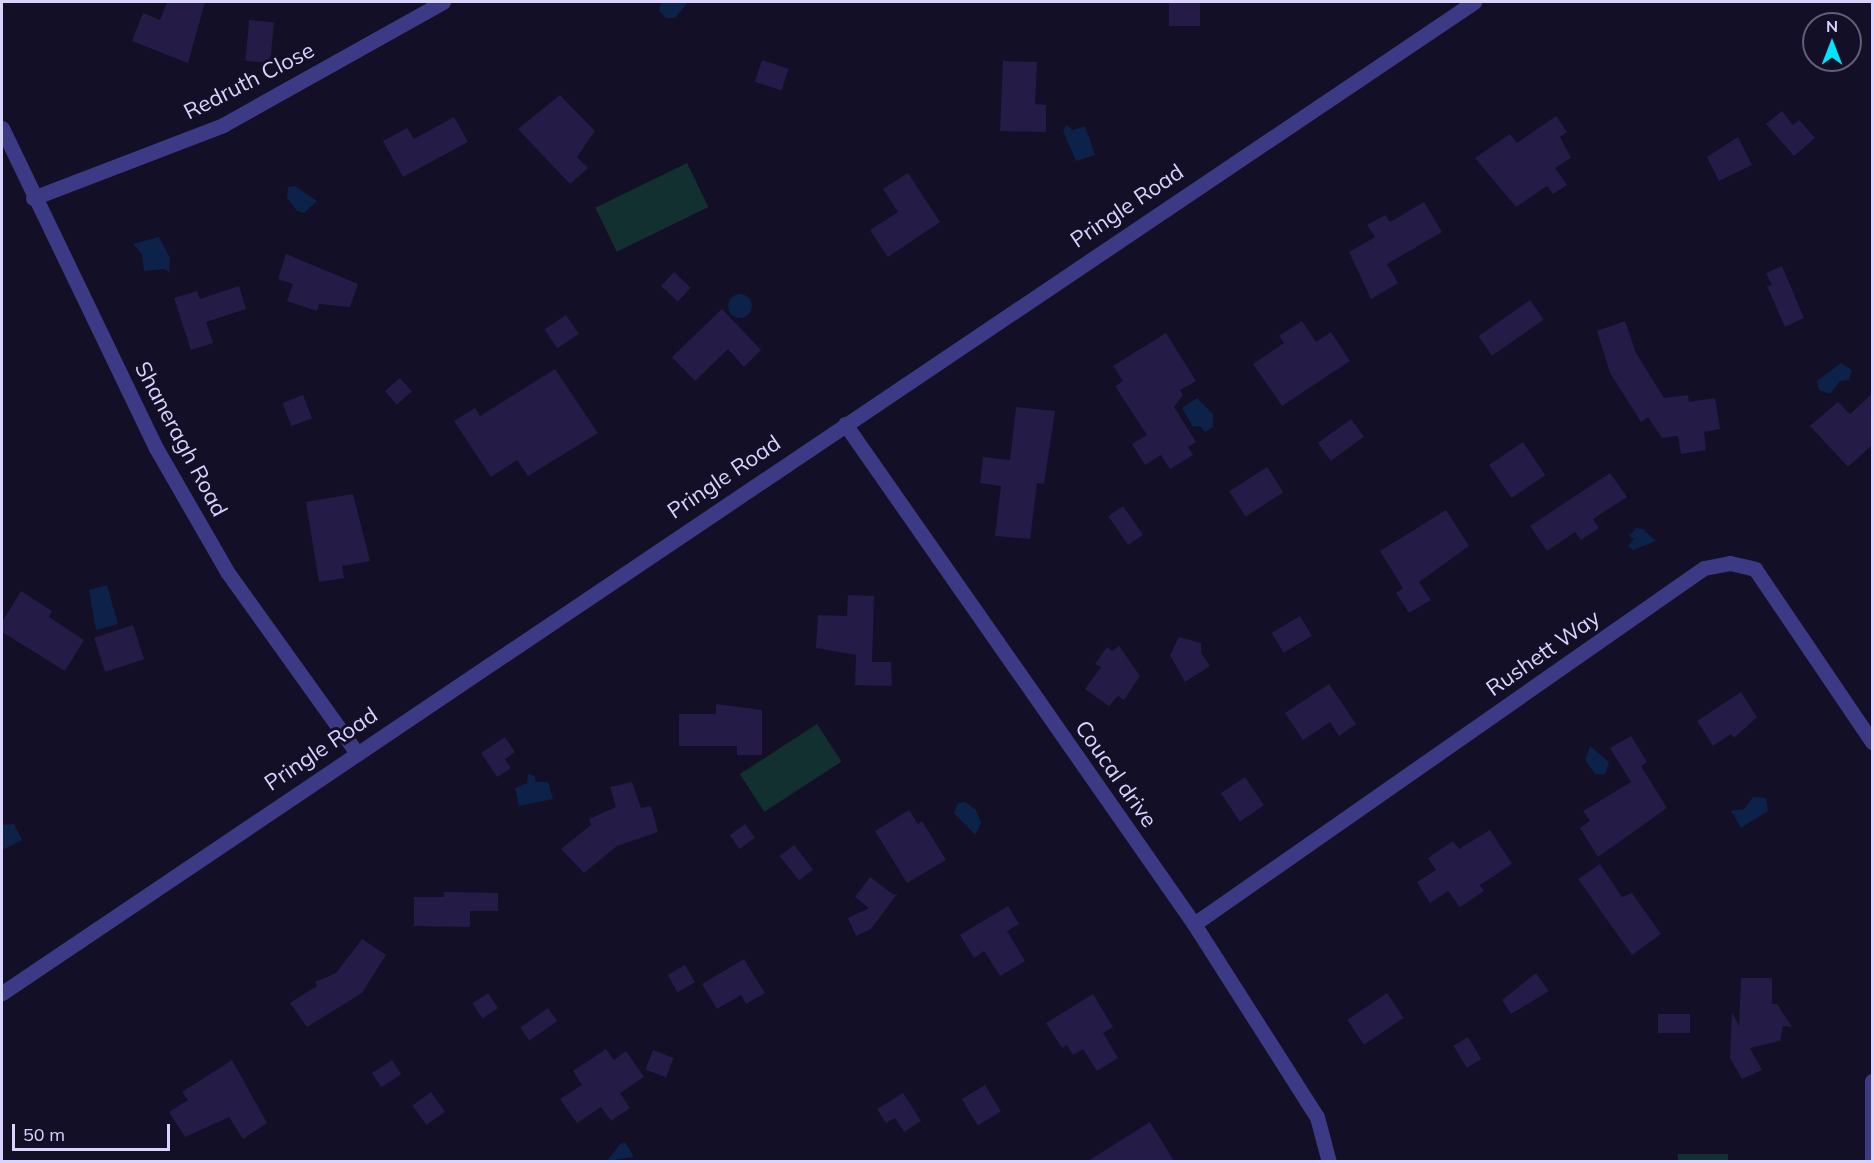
<!DOCTYPE html>
<html>
<head>
<meta charset="utf-8">
<style>
  body { margin:0 }
  #map { position:relative; width:1874px; height:1163px; overflow:hidden; background:#130f26; font-family:Mulish,sans-serif }
  div>[style] { position:absolute }
  .green>* { inset:0; background:#12302f; transform-origin:0 0 }
  .water>* { inset:0; background:#0c2248 }
  .round { border-radius:50% }
  .building>* { inset:0; background:#241b47; transform-origin:0 0 }
  .minor>* { height:15px; margin:-7.5px; padding:0 7.5px; transform-origin:7.5px; border-radius:7.5px; background:#3d3a85 }
  .tertiary>* { height:15px; margin:-7.5px; padding:0 7.5px; transform-origin:7.5px; border-radius:7.5px; background:#3d3a85 }
  span { translate:-50% -50%; white-space:nowrap; text-align:center; line-height:1.15; -webkit-text-stroke:6px #130f26; paint-order:stroke }
  .street-label { font-size:22px; color:#d9d4ff }
  .frame { position:absolute; inset:0; border:3px solid #d9d4ff; pointer-events:none }
  .north { position:absolute; left:1802px; top:12px; width:60px; height:60px; box-sizing:border-box; background:#130f26; border:2px solid #625e7d; border-radius:50%; rotate:0deg; font-size:16px; font-weight:700; line-height:24px; text-align:center; color:#d9d4ff }
  .north::after { content:''; display:block; margin:auto; width:21px; height:27px; background:#00e5ff; clip-path:polygon(50% 0,100% 100%,50% 72%,0 100%) }
  .scale { position:absolute; left:12px; top:1124px; width:158px; height:27px; box-sizing:border-box; border:3px solid #d9d4ff; border-top:0; padding-left:8px; font-size:18px; line-height:21px; white-space:nowrap; color:#d9d4ff; -webkit-text-stroke:4px #130f26; paint-order:stroke }
</style>
</head>
<body>
<div id="map">
  <div class="green">
    <div style="left:687px;top:163px;width:49px;height:102px;rotate:64deg"></div>
    <div style="left:817px;top:724px;width:45px;height:92px;rotate:57deg"></div>
    <div style="left:1678px;top:1154px;width:50px;height:7px"></div>
  </div>
  <div class="water">
    <div style="clip-path:polygon(688px 2px,675px 18px,666px 18px,659px 11px,661px 3px)"></div>
    <div style="clip-path:polygon(1066px 125px,1073px 130px,1085px 126px,1095px 155px,1076px 161px,1063px 131px)"></div>
    <div style="clip-path:polygon(295px 186px,317px 201px,304px 213px,297px 211px,287px 198px,288px 187px)"></div>
    <div style="clip-path:polygon(159px 237px,170px 258px,169px 273px,165px 269px,144px 271px,142px 254px,133px 244px)"></div>
    <div class="round" style="left:728px;top:294px;width:24px;height:24px"></div>
    <div style="clip-path:polygon(1841px 363px,1852px 370px,1849px 380px,1840px 381px,1830px 394px,1819px 390px,1817px 381px)"></div>
    <div style="clip-path:polygon(1197px 398px,1213px 414px,1213px 427px,1205px 432px,1200px 426px,1193px 427px,1182px 408px)"></div>
    <div style="clip-path:polygon(1636px 528px,1643px 529px,1656px 541px,1633px 550px,1628px 546px,1634px 539px,1629px 536px)"></div>
    <div style="clip-path:polygon(107px 585px,118px 624px,96px 630px,89px 590px)"></div>
    <div style="clip-path:polygon(1590px 746px,1609px 762px,1605px 774px,1595px 774px,1585px 760px)"></div>
    <div style="clip-path:polygon(528px 774px,535px 776px,536px 782px,548px 782px,553px 799px,519px 806px,515px 788px,527px 783px)"></div>
    <div style="clip-path:polygon(1753px 797px,1766px 798px,1768px 811px,1741px 828px,1731px 811px,1744px 809px)"></div>
    <div style="clip-path:polygon(965px 802px,976px 810px,981px 823px,975px 835px,954px 813px,958px 803px)"></div>
    <div style="clip-path:polygon(14px 824px,22px 840px,2px 850px,2px 825px)"></div>
    <div style="clip-path:polygon(625px 1142px,634px 1157px,607px 1161px,620px 1144px)"></div>
  </div>
  <div class="building">
    <div style="clip-path:polygon(167px 2px,205px 2px,188px 63px,132px 41px,143px 13px,160px 20px)"></div>
    <div style="left:1169px;top:2px;width:31px;height:24px"></div>
    <div style="left:249px;top:20px;width:25px;height:41px;rotate:5deg"></div>
    <div style="left:762px;top:60px;width:28px;height:23px;rotate:18deg"></div>
    <div style="clip-path:polygon(1003px 61px,1037px 62px,1035px 104px,1046px 105px,1046px 132px,1000px 131px)"></div>
    <div style="clip-path:polygon(560px 95px,595px 131px,577px 157px,588px 168px,570px 184px,518px 129px)"></div>
    <div style="clip-path:polygon(1782px 111px,1793px 125px,1799px 120px,1815px 138px,1794px 156px,1766px 124px)"></div>
    <div style="clip-path:polygon(1556px 116px,1567px 132px,1560px 137px,1571px 158px,1555px 168px,1567px 185px,1553px 194px,1547px 186px,1516px 207px,1475px 158px,1510px 134px,1517px 143px)"></div>
    <div style="clip-path:polygon(454px 117px,468px 142px,403px 177px,383px 141px,407px 128px,414px 139px)"></div>
    <div style="clip-path:polygon(1738px 137px,1752px 165px,1719px 181px,1707px 157px)"></div>
    <div style="clip-path:polygon(908px 173px,940px 222px,888px 257px,870px 230px,898px 212px,883px 189px)"></div>
    <div style="clip-path:polygon(1424px 202px,1442px 232px,1387px 264px,1398px 283px,1371px 299px,1349px 252px,1375px 237px,1367px 225px,1385px 215px,1390px 222px)"></div>
    <div style="clip-path:polygon(286px 254px,358px 284px,350px 307px,319px 304px,317px 311px,287px 301px,293px 284px,278px 279px)"></div>
    <div style="clip-path:polygon(1782px 266px,1804px 318px,1785px 327px,1767px 286px,1772px 285px,1766px 273px)"></div>
    <div style="left:674px;top:272px;width:23px;height:19px;rotate:43deg"></div>
    <div style="clip-path:polygon(239px 286px,246px 309px,206px 322px,213px 343px,191px 350px,174px 298px,197px 291px,200px 299px)"></div>
    <div style="left:1530px;top:300px;width:24px;height:63px;rotate:55deg"></div>
    <div style="clip-path:polygon(722px 309px,761px 350px,744px 367px,728px 349px,695px 381px,672px 357px)"></div>
    <div style="left:566px;top:315px;width:23px;height:26px;rotate:56deg"></div>
    <div style="clip-path:polygon(1302px 321px,1316px 342px,1331px 332px,1350px 361px,1282px 406px,1253px 364px,1284px 343px,1279px 336px)"></div>
    <div style="clip-path:polygon(1625px 321px,1636px 353px,1664px 398px,1688px 395px,1689px 402px,1715px 398px,1720px 429px,1704px 432px,1706px 450px,1681px 454px,1678px 436px,1662px 438px,1648px 417px,1641px 422px,1610px 373px,1597px 331px)"></div>
    <div style="clip-path:polygon(1166px 333px,1196px 381px,1180px 390px,1183px 395px,1174px 407px,1196px 442px,1188px 447px,1193px 455px,1170px 469px,1161px 455px,1145px 465px,1132px 444px,1147px 435px,1115px 386px,1123px 381px,1113px 366px)"></div>
    <div style="clip-path:polygon(555px 369px,598px 433px,528px 476px,517px 460px,491px 477px,454px 421px,475px 408px,480px 416px)"></div>
    <div style="left:400px;top:378px;width:18px;height:20px;rotate:49deg"></div>
    <div style="clip-path:polygon(1872px 394px,1872px 445px,1848px 467px,1810px 426px,1838px 402px,1850px 414px)"></div>
    <div style="left:303px;top:395px;width:25px;height:22px;rotate:69deg"></div>
    <div style="clip-path:polygon(1016px 407px,1055px 411px,1044px 484px,1037px 483px,1030px 539px,995px 536px,1001px 486px,980px 483px,983px 457px,1010px 460px)"></div>
    <div style="left:1351px;top:419px;width:22px;height:41px;rotate:54deg"></div>
    <div style="left:1523px;top:442px;width:40px;height:41px;rotate:56deg"></div>
    <div style="left:1267px;top:467px;width:30px;height:45px;rotate:57deg"></div>
    <div style="clip-path:polygon(1610px 473px,1627px 497px,1593px 519px,1599px 528px,1581px 540px,1575px 532px,1547px 551px,1530px 526px)"></div>
    <div style="clip-path:polygon(353px 494px,370px 561px,342px 566px,344px 578px,319px 582px,306px 502px)"></div>
    <div style="left:1123px;top:506px;width:35px;height:18px;rotate:55deg"></div>
    <div style="clip-path:polygon(1446px 510px,1469px 546px,1419px 582px,1431px 600px,1409px 613px,1396px 593px,1403px 588px,1380px 551px)"></div>
    <div style="clip-path:polygon(21px 591px,52px 611px,49px 617px,84px 640px,65px 671px,2px 632px,2px 622px)"></div>
    <div style="clip-path:polygon(848px 595px,874px 596px,872px 662px,891px 662px,892px 686px,855px 685px,856px 655px,816px 648px,818px 615px,847px 616px)"></div>
    <div style="left:1300px;top:616px;width:23px;height:33px;rotate:59deg"></div>
    <div style="left:133px;top:625px;width:36px;height:41px;rotate:72deg"></div>
    <div style="clip-path:polygon(1179px 637px,1201px 643px,1201px 653px,1210px 666px,1185px 682px,1170px 655px)"></div>
    <div style="clip-path:polygon(1119px 646px,1140px 676px,1124px 700px,1118px 696px,1109px 706px,1085px 689px,1101px 667px,1095px 664px,1107px 647px,1112px 651px)"></div>
    <div style="clip-path:polygon(1329px 684px,1356px 724px,1339px 736px,1330px 722px,1303px 740px,1285px 713px)"></div>
    <div style="clip-path:polygon(1741px 692px,1757px 717px,1734px 738px,1731px 734px,1713px 746px,1697px 721px)"></div>
    <div style="clip-path:polygon(716px 704px,762px 710px,762px 755px,737px 755px,737px 746px,679px 746px,679px 714px,716px 714px)"></div>
    <div style="clip-path:polygon(1631px 736px,1647px 762px,1641px 766px,1667px 808px,1598px 857px,1580px 828px,1590px 821px,1583px 811px,1631px 782px,1610px 748px)"></div>
    <div style="clip-path:polygon(505px 737px,515px 752px,505px 759px,511px 768px,497px 777px,481px 753px)"></div>
    <div style="left:1245px;top:777px;width:34px;height:29px;rotate:56deg"></div>
    <div style="clip-path:polygon(632px 782px,641px 808px,651px 806px,658px 832px,617px 846px,584px 873px,561px 849px,591px 825px,589px 819px,616px 807px,610px 787px)"></div>
    <div style="clip-path:polygon(909px 810px,918px 824px,922px 821px,946px 860px,907px 883px,875px 831px)"></div>
    <div style="left:745px;top:824px;width:17px;height:19px;rotate:54deg"></div>
    <div style="clip-path:polygon(1490px 830px,1512px 864px,1480px 885px,1484px 891px,1460px 907px,1448px 891px,1430px 903px,1417px 882px,1436px 870px,1428px 858px,1453px 841px,1459px 849px)"></div>
    <div style="left:794px;top:845px;width:31px;height:18px;rotate:52deg"></div>
    <div style="clip-path:polygon(1600px 864px,1622px 897px,1632px 893px,1661px 934px,1632px 955px,1578px 879px)"></div>
    <div style="clip-path:polygon(870px 877px,894px 895px,898px 893px,871px 929px,856px 936px,848px 918px,869px 908px,855px 897px)"></div>
    <div style="clip-path:polygon(444px 892px,498px 893px,498px 911px,470px 911px,470px 927px,414px 926px,414px 897px,444px 897px)"></div>
    <div style="clip-path:polygon(1008px 906px,1019px 924px,1007px 931px,1025px 961px,1000px 976px,984px 951px,974px 958px,960px 935px)"></div>
    <div style="clip-path:polygon(362px 939px,386px 955px,362px 993px,307px 1027px,290px 1003px,317px 986px,315px 982px,336px 973px)"></div>
    <div style="clip-path:polygon(744px 959px,765px 993px,746px 1004px,741px 995px,717px 1009px,702px 984px)"></div>
    <div style="left:685px;top:965px;width:20px;height:20px;rotate:60deg"></div>
    <div style="clip-path:polygon(1536px 973px,1549px 991px,1511px 1014px,1502px 1000px)"></div>
    <div style="clip-path:polygon(1741px 978px,1772px 978px,1772px 1004px,1777px 1004px,1792px 1027px,1783px 1026px,1780px 1041px,1750px 1048px,1762px 1070px,1742px 1079px,1730px 1058px,1732px 1012px,1739px 1026px)"></div>
    <div style="left:488px;top:993px;width:18px;height:19px;rotate:56deg"></div>
    <div style="left:1387px;top:993px;width:30px;height:48px;rotate:56deg"></div>
    <div style="clip-path:polygon(1093px 994px,1113px 1027px,1103px 1033px,1118px 1058px,1097px 1071px,1083px 1049px,1073px 1055px,1067px 1045px,1062px 1048px,1046px 1023px)"></div>
    <div style="left:548px;top:1008px;width:16px;height:34px;rotate:55deg"></div>
    <div style="left:1658px;top:1014px;width:32px;height:19px"></div>
    <div style="left:1468px;top:1037px;width:26px;height:17px;rotate:59deg"></div>
    <div style="clip-path:polygon(606px 1049px,614px 1060px,626px 1051px,644px 1077px,620px 1093px,630px 1108px,611px 1121px,601px 1107px,577px 1123px,560px 1099px,582px 1085px,573px 1071px)"></div>
    <div style="left:653px;top:1050px;width:22px;height:21px;rotate:21deg"></div>
    <div style="clip-path:polygon(232px 1060px,267px 1123px,243px 1139px,229px 1117px,185px 1137px,169px 1112px,188px 1100px,182px 1092px)"></div>
    <div style="left:392px;top:1060px;width:17px;height:24px;rotate:57deg"></div>
    <div style="left:985px;top:1085px;width:31px;height:27px;rotate:59deg"></div>
    <div style="left:431px;top:1092px;width:24px;height:23px;rotate:54deg"></div>
    <div style="clip-path:polygon(903px 1093px,921px 1121px,904px 1132px,895px 1118px,886px 1123px,877px 1109px)"></div>
    <div style="clip-path:polygon(1150px 1122px,1174px 1161px,1088px 1161px)"></div>
  </div>
  <div class="minor">
    <div style="left:2px;top:128px;width:355px;rotate:64.3deg"></div>
    <div style="left:156px;top:448px;width:144px;rotate:60.1deg"></div>
    <div style="left:228px;top:573px;width:220px;rotate:54.4deg"></div>
    <div style="left:33px;top:198px;width:204px;rotate:-21deg"></div>
    <div style="left:223px;top:125px;width:252px;rotate:-29.2deg"></div>
    <div style="left:845px;top:424px;width:610px;rotate:55.08deg"></div>
    <div style="left:1194px;top:924px;width:229px;rotate:57.5deg"></div>
    <div style="left:1317px;top:1117px;width:47px;rotate:75.1deg"></div>
    <div style="left:1194px;top:924px;width:622px;rotate:-34.92deg"></div>
    <div style="left:1704px;top:568px;width:26px;rotate:-11deg"></div>
    <div style="left:1730px;top:563px;width:26px;rotate:13deg"></div>
    <div style="left:1755px;top:569px;width:209px;rotate:55.9deg"></div>
    <div style="left:1872px;top:1162px;width:81px;rotate:-90deg"></div>
  </div>
  <div class="tertiary">
    <div style="left:2px;top:993px;width:1775px;rotate:-33.95deg"></div>
  </div>
  <div class="street-label">
    <span style="left:249px;top:81px;rotate:-27deg">Redruth Close</span>
    <span style="left:1127px;top:206px;rotate:-34deg">Pringle Road</span>
    <span style="left:181px;top:439px;rotate:62deg">Shaneragh Road</span>
    <span style="left:724px;top:477px;rotate:-34deg">Pringle Road</span>
    <span style="left:1543px;top:653px;rotate:-35deg">Rushett Way</span>
    <span style="left:321px;top:749px;rotate:-34deg">Pringle Road</span>
    <span style="left:1116px;top:774px;rotate:55deg">Coucal drive</span>
  </div>
  <div class="frame"></div>
  <div class="north">N</div>
  <div class="scale">50 m</div>
</div>
</body>
</html>
